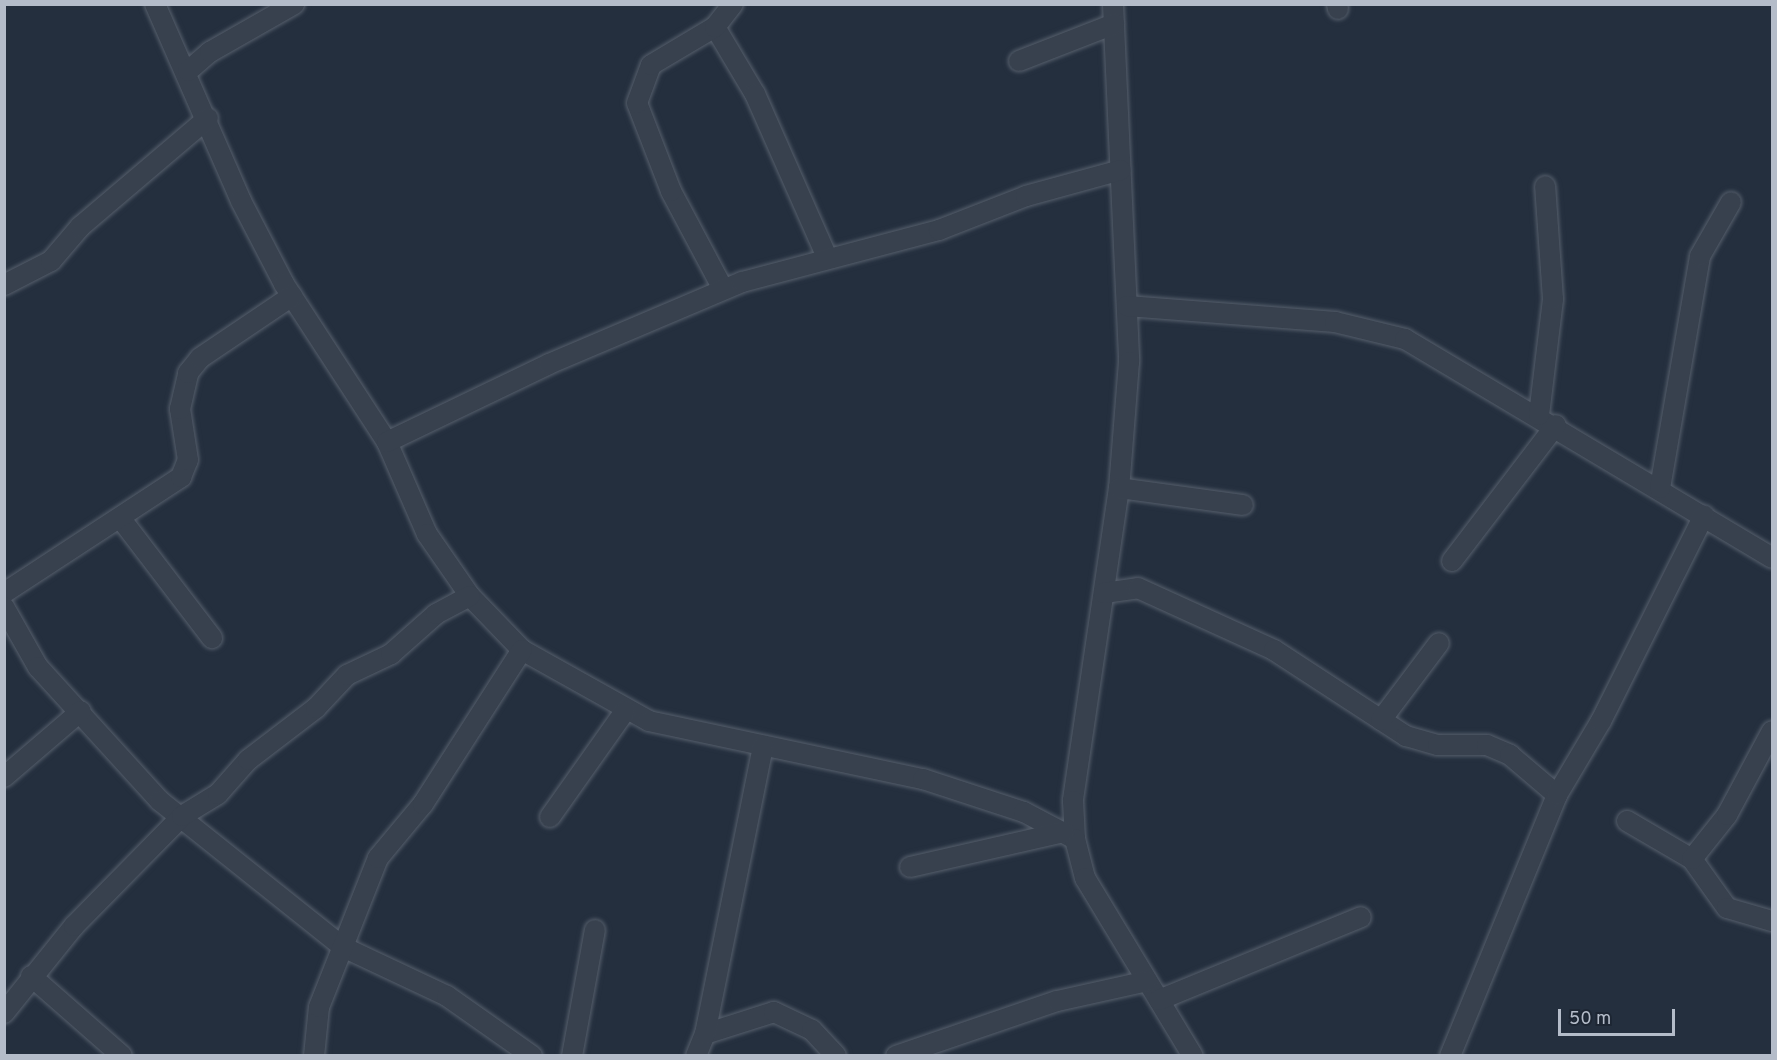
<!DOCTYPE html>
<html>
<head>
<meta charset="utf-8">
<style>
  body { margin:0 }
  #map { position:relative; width:1777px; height:1060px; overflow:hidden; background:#242f3e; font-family:Overpass,sans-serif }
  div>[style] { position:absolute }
  .roads { filter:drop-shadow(0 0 2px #565f6c) drop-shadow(0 0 2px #565f6c) }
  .minor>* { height:20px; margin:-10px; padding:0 10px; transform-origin:10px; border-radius:10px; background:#38414e }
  span { translate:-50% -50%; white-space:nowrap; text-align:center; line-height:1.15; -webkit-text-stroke:5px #1d2633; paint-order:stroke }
  .frame { position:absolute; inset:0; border:6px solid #b4bcc9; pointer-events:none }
  .scale { position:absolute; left:1558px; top:1009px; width:117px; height:27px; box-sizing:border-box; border:3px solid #b4bcc9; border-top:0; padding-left:8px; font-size:18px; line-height:21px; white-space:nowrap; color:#b4bcc9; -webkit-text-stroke:4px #1d2633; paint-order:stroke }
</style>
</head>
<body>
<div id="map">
  <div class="roads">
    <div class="minor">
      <div style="left:155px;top:4px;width:215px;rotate:66.4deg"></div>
      <div style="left:241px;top:201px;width:93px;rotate:62.6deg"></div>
      <div style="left:284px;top:284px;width:189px;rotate:56.9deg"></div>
      <div style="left:387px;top:442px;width:100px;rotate:66.5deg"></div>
      <div style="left:427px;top:534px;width:75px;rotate:55.3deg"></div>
      <div style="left:470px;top:596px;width:75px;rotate:46.1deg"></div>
      <div style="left:522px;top:650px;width:145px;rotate:29.2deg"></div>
      <div style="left:649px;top:721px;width:280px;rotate:12deg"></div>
      <div style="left:923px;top:779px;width:106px;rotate:18.1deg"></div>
      <div style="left:1024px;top:812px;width:58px;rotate:27.9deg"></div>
      <div style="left:1113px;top:4px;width:358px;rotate:87.4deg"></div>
      <div style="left:1129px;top:362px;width:126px;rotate:94.5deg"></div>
      <div style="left:1119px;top:488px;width:316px;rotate:98.4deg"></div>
      <div style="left:1073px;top:801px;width:38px;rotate:87deg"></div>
      <div style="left:1075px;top:839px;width:40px;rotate:75.6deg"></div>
      <div style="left:1085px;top:878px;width:208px;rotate:58.8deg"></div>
      <div style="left:1337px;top:4px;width:5px;rotate:79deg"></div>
      <div style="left:715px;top:27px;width:78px;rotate:59.2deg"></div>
      <div style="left:755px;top:94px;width:178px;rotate:66.2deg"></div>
      <div style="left:1019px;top:61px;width:102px;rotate:-21.3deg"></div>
      <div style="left:188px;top:71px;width:29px;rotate:-41deg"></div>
      <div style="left:210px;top:52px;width:97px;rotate:-29.7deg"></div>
      <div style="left:4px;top:285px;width:53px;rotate:-27.1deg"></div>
      <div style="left:51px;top:261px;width:45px;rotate:-49.5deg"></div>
      <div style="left:80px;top:227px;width:168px;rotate:-40.4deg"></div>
      <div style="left:723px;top:289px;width:111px;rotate:-118deg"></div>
      <div style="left:671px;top:191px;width:94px;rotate:-111.1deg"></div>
      <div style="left:637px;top:103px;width:40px;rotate:-69.8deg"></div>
      <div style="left:651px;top:65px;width:74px;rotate:-30.7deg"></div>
      <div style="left:715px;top:27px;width:29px;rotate:-52deg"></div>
      <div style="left:1127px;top:306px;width:209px;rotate:4.4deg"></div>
      <div style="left:1335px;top:322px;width:72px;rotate:13.7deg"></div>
      <div style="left:1405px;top:339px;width:427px;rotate:30.8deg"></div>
      <div style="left:1539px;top:415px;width:117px;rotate:-83.1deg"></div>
      <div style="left:1553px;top:299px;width:113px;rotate:-94deg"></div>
      <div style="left:387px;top:442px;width:180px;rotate:-25.7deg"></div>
      <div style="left:549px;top:364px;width:210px;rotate:-23deg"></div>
      <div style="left:742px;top:282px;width:204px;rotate:-14.8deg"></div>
      <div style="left:939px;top:230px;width:93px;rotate:-21.3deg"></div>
      <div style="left:1026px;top:196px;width:98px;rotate:-15.3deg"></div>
      <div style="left:1119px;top:488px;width:125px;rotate:7.8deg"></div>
      <div style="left:1660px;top:488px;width:235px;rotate:-80.2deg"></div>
      <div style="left:1700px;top:256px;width:62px;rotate:-60.1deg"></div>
      <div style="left:121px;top:519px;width:150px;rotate:52.6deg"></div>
      <div style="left:1452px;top:561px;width:171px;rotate:-52.6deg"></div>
      <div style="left:4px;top:593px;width:212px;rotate:-33.2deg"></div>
      <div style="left:181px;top:477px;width:18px;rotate:-68deg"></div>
      <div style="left:188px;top:460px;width:52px;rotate:-98.9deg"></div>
      <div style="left:180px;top:409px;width:37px;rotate:-77deg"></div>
      <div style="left:188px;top:373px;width:19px;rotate:-51deg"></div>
      <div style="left:200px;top:358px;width:111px;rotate:-34deg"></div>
      <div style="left:1104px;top:593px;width:34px;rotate:-8deg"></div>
      <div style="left:1138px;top:588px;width:149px;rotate:24.5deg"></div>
      <div style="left:1274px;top:650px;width:158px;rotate:33.1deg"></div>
      <div style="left:1406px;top:736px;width:33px;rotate:16deg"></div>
      <div style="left:1438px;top:745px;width:49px"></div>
      <div style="left:1487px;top:745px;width:25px;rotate:23deg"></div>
      <div style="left:1510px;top:755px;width:62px;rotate:40.4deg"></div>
      <div style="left:4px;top:607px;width:69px;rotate:60.5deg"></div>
      <div style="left:38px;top:667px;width:181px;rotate:47.7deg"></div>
      <div style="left:160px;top:801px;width:234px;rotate:38.6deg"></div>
      <div style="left:343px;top:947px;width:115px;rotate:25.2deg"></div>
      <div style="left:447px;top:996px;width:104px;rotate:35.2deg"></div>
      <div style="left:1381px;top:720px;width:96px;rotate:-53deg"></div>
      <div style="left:4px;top:777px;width:101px;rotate:-40.6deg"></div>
      <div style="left:550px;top:817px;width:130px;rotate:-54.7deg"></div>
      <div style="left:1627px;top:821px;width:75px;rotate:30.3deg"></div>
      <div style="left:1692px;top:859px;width:60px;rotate:54.5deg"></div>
      <div style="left:1727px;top:908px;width:47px;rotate:16.1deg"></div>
      <div style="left:1692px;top:859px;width:56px;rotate:-51.5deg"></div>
      <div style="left:1727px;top:815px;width:95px;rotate:-61.8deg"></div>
      <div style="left:910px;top:867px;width:158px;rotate:-12.8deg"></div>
      <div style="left:31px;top:976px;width:121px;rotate:41.3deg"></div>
      <div style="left:1159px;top:1000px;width:218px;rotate:-22.3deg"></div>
      <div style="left:4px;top:1013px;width:112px;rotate:-51.2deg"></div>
      <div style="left:74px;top:926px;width:154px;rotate:-45.5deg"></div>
      <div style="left:182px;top:816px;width:42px;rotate:-31.4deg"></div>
      <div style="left:218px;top:794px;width:45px;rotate:-48.6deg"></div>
      <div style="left:248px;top:760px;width:86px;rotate:-37.4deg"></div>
      <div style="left:316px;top:708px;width:45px;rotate:-46.8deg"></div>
      <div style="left:347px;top:675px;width:49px;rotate:-25.5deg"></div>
      <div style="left:391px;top:654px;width:60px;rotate:-41.6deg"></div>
      <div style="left:436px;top:614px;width:38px;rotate:-28deg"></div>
      <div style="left:705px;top:1034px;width:72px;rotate:-17.7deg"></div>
      <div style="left:774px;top:1012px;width:42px;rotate:25.3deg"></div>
      <div style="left:812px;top:1030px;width:35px;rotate:47deg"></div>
      <div style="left:314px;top:1056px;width:49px;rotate:-84.2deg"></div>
      <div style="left:319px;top:1007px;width:160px;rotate:-68.4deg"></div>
      <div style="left:378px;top:858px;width:70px;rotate:-50.2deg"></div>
      <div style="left:423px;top:804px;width:183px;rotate:-57.3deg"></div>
      <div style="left:572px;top:1056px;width:128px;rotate:-79.7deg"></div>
      <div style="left:696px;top:1056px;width:24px;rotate:-68deg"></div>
      <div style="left:705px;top:1034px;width:294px;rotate:-78.6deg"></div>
      <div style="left:896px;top:1056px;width:170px;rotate:-18.9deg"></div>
      <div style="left:1057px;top:1001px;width:92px;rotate:-12.5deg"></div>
      <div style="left:1450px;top:1056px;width:282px;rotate:-67.7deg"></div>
      <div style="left:1557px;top:795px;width:86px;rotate:-59.3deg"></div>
      <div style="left:1601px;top:721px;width:230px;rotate:-63.4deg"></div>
    </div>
  </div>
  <div class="frame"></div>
  <div class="scale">50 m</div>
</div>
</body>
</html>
